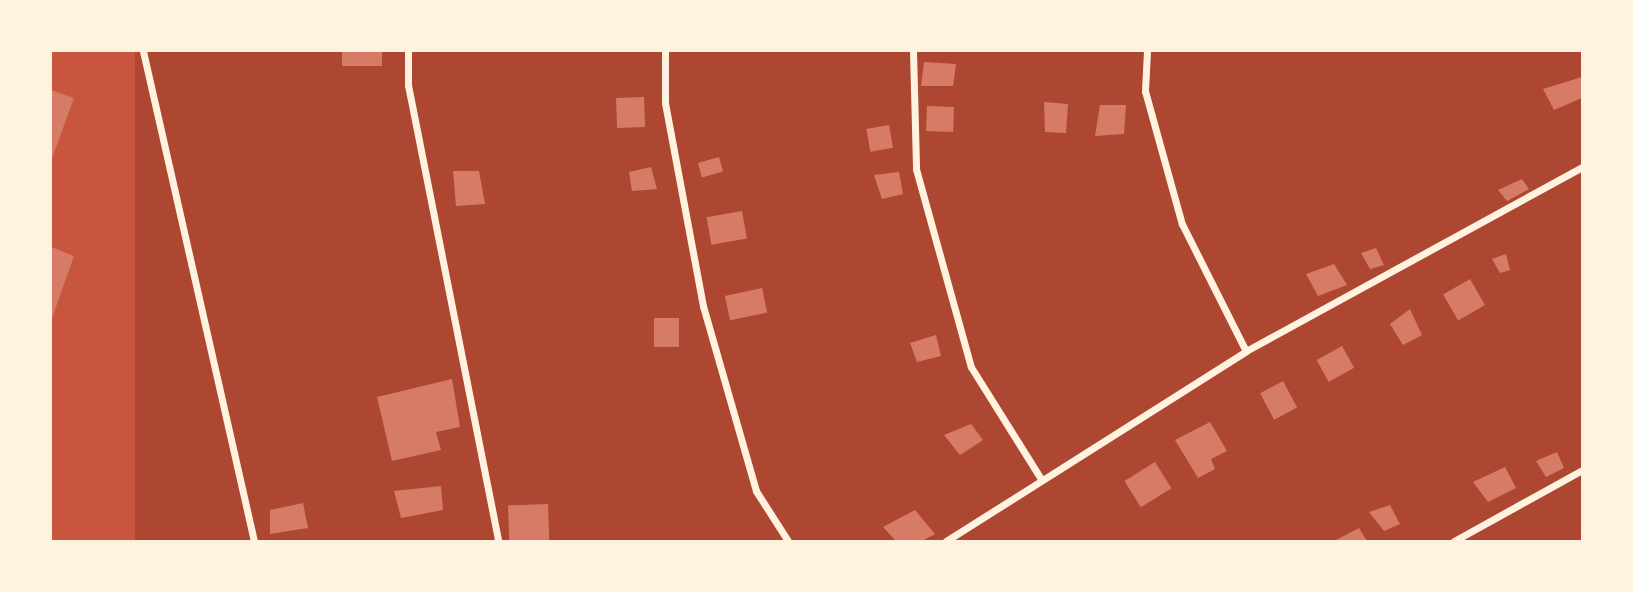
<!DOCTYPE html>
<html>
<head>
<meta charset="utf-8">
<style>
  body { margin:0 }
  #map { position:relative; width:1633px; height:592px; overflow:hidden; background:#c8553d; font-family:"Noto Sans",sans-serif }
  div>[style] { position:absolute }
  .green>* { inset:0; background:#ae4732; transform-origin:0 0 }
  .building>* { inset:0; background:#d67c66; transform-origin:0 0 }
  .minor>* { height:7px; margin:-3.5px; padding:0 3.5px; transform-origin:3.5px; border-radius:3.5px; background:#fff3e0 }
  span { translate:-50% -50%; white-space:nowrap; text-align:center; line-height:1.15; -webkit-text-stroke:6px #fff3e0; paint-order:stroke }
  .frame { position:absolute; inset:0; border:52px solid #fff3e0; pointer-events:none }
</style>
</head>
<body>
<div id="map">
  <div class="green">
    <div style="left:135px;top:51px;width:1447px;height:502px"></div>
  </div>
  <div class="building">
    <div style="left:342px;top:51px;width:40px;height:15px"></div>
    <div style="clip-path:polygon(924px 62px,956px 64px,953px 86px,921px 86px)"></div>
    <div style="clip-path:polygon(1582px 77px,1582px 98px,1554px 110px,1543px 89px)"></div>
    <div style="clip-path:polygon(51px 90px,74px 98px,51px 161px)"></div>
    <div style="left:644px;top:97px;width:30px;height:28px;rotate:88deg"></div>
    <div style="clip-path:polygon(1044px 102px,1068px 104px,1066px 133px,1045px 132px)"></div>
    <div style="clip-path:polygon(1100px 105px,1126px 105px,1124px 134px,1095px 136px)"></div>
    <div style="left:927px;top:106px;width:27px;height:25px;rotate:2deg"></div>
    <div style="left:889px;top:125px;width:23px;height:23px;rotate:80deg"></div>
    <div style="left:719px;top:157px;width:15px;height:22px;rotate:74deg"></div>
    <div style="clip-path:polygon(651px 167px,657px 189px,632px 191px,629px 172px)"></div>
    <div style="clip-path:polygon(453px 171px,479px 171px,485px 204px,456px 206px)"></div>
    <div style="clip-path:polygon(899px 172px,903px 194px,882px 199px,874px 175px)"></div>
    <div style="clip-path:polygon(1522px 179px,1529px 189px,1507px 201px,1498px 190px)"></div>
    <div style="left:742px;top:211px;width:28px;height:36px;rotate:80deg"></div>
    <div style="clip-path:polygon(51px 247px,74px 256px,51px 321px)"></div>
    <div style="clip-path:polygon(1376px 248px,1384px 265px,1370px 269px,1361px 253px)"></div>
    <div style="clip-path:polygon(1506px 254px,1510px 270px,1500px 273px,1492px 259px)"></div>
    <div style="clip-path:polygon(1334px 264px,1347px 285px,1318px 296px,1306px 274px)"></div>
    <div style="left:1470px;top:279px;width:30px;height:31px;rotate:60deg"></div>
    <div style="left:762px;top:288px;width:25px;height:38px;rotate:78deg"></div>
    <div style="clip-path:polygon(1410px 309px,1422px 335px,1403px 345px,1390px 324px)"></div>
    <div style="left:654px;top:318px;width:25px;height:29px"></div>
    <div style="clip-path:polygon(936px 335px,941px 356px,917px 362px,910px 343px)"></div>
    <div style="left:1342px;top:346px;width:25px;height:29px;rotate:61deg"></div>
    <div style="clip-path:polygon(452px 379px,460px 427px,436px 432px,441px 450px,392px 461px,377px 397px)"></div>
    <div style="left:1283px;top:381px;width:30px;height:26px;rotate:62deg"></div>
    <div style="clip-path:polygon(1210px 422px,1227px 451px,1211px 459px,1215px 469px,1198px 478px,1175px 440px)"></div>
    <div style="clip-path:polygon(971px 424px,983px 440px,960px 455px,944px 435px)"></div>
    <div style="clip-path:polygon(1557px 452px,1564px 468px,1546px 477px,1536px 461px)"></div>
    <div style="left:1155px;top:462px;width:31px;height:36px;rotate:58deg"></div>
    <div style="clip-path:polygon(1505px 467px,1516px 488px,1488px 502px,1473px 482px)"></div>
    <div style="clip-path:polygon(441px 486px,443px 510px,401px 518px,394px 491px)"></div>
    <div style="clip-path:polygon(303px 503px,308px 528px,270px 534px,270px 510px)"></div>
    <div style="left:548px;top:504px;width:37px;height:40px;rotate:88deg"></div>
    <div style="clip-path:polygon(1390px 505px,1400px 524px,1384px 531px,1369px 512px)"></div>
    <div style="clip-path:polygon(915px 510px,935px 534px,922px 541px,896px 541px,883px 527px)"></div>
    <div style="clip-path:polygon(1359px 528px,1367px 541px,1334px 541px)"></div>
  </div>
  <div class="minor">
    <div style="left:143px;top:51px;width:502px;rotate:77.24deg"></div>
    <div style="left:408px;top:51px;width:34px;rotate:90deg"></div>
    <div style="left:408px;top:85px;width:465px;rotate:78.8deg"></div>
    <div style="left:665px;top:51px;width:52px;rotate:90deg"></div>
    <div style="left:665px;top:103px;width:207px;rotate:79.4deg"></div>
    <div style="left:703px;top:306px;width:192px;rotate:74deg"></div>
    <div style="left:756px;top:491px;width:59px;rotate:57.4deg"></div>
    <div style="left:913px;top:51px;width:118px;rotate:88.5deg"></div>
    <div style="left:916px;top:169px;width:205px;rotate:74.5deg"></div>
    <div style="left:971px;top:367px;width:132px;rotate:58deg"></div>
    <div style="left:1147px;top:51px;width:40px;rotate:92.9deg"></div>
    <div style="left:1145px;top:91px;width:138px;rotate:74.5deg"></div>
    <div style="left:1182px;top:224px;width:142px;rotate:63.3deg"></div>
    <div style="left:946px;top:541px;width:355px;rotate:-32.3deg"></div>
    <div style="left:1246px;top:351px;width:383px;rotate:-28.7deg"></div>
    <div style="left:1454px;top:541px;width:146px;rotate:-29deg"></div>
  </div>
  <div class="frame"></div>
</div>
</body>
</html>
